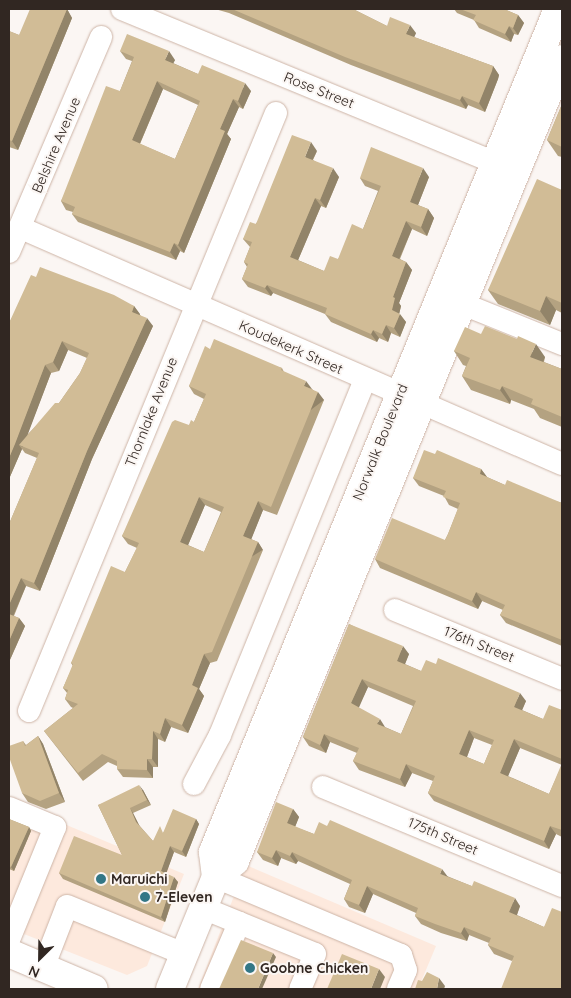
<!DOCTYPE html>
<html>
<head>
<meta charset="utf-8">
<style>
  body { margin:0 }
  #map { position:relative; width:571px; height:998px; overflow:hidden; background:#fbf6f3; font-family:Quicksand,sans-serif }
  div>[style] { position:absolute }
  .built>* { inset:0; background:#fde9dd }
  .roads { filter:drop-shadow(0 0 1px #cdb4a6) drop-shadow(0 0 1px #cdb4a6) }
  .minor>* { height:22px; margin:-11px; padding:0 11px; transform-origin:11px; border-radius:11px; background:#fff }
  .major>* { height:28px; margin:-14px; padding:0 14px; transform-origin:14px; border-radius:14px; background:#fff }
  .wall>* { inset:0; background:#b4a281 }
  .shaded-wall>* { inset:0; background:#928469; transform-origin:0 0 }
  .building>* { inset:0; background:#d1bc96 }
  .dots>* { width:14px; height:14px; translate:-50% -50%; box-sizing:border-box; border:2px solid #fbf6f3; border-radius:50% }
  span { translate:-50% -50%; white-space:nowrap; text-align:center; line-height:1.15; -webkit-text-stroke:4px #fbf6f3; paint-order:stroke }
  .street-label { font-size:14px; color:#312722 }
  .poi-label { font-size:14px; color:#312722; font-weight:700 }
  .left { translate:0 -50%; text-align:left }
  .frame { position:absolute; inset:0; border:10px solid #312722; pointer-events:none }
  .north { position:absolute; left:15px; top:933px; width:50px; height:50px; -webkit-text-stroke:4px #fbf6f3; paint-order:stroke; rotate:203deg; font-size:14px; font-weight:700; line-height:20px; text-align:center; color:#312722 }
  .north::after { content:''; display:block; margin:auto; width:18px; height:22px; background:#312722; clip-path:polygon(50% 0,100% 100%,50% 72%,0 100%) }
</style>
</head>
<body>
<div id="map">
  <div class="built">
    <div style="clip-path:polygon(9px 801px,184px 874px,147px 966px,127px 975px,9px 928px)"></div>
    <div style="clip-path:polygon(246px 865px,436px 946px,418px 989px,198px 989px)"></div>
  </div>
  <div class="roads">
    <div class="minor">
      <div style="left:122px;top:9px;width:421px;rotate:22.4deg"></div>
      <div style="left:21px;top:228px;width:590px;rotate:23.57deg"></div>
      <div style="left:9px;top:252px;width:234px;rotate:-66.8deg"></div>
      <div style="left:463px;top:304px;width:107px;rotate:22deg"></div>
      <div style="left:395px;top:610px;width:181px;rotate:22.4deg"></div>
      <div style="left:29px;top:711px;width:647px;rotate:-67.56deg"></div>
      <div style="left:194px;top:784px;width:55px;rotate:-62deg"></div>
      <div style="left:220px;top:735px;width:383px;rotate:-67.8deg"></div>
      <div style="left:323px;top:787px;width:259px;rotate:22.5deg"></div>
      <div style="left:9px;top:808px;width:50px;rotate:22.4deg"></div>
      <div style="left:55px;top:827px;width:122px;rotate:112.2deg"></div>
      <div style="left:216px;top:877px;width:201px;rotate:22.9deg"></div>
      <div style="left:401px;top:955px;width:16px;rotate:72deg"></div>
      <div style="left:406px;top:970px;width:21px;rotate:113deg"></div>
      <div style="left:203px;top:908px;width:121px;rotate:22.3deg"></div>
      <div style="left:315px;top:954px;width:38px;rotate:113deg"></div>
      <div style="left:43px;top:968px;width:66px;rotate:-68.8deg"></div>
      <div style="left:67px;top:906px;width:126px;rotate:22.3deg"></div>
      <div style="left:211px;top:989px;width:72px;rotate:-67deg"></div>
    </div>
    <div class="major">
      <div style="left:216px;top:877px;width:25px;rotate:-97deg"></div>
      <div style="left:213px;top:852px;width:911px;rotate:-67.74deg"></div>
      <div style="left:9px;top:953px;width:92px;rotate:23deg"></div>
      <div style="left:170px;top:989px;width:121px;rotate:-67.7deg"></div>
      <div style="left:216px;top:877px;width:25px;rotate:-40deg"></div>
      <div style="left:235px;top:861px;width:866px;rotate:-67.82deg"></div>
    </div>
  </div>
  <div class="wall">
    <div style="clip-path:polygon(67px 9px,72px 18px,18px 150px,9px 147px,9px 31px,19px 35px)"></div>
    <div style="clip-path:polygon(215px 9px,353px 9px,387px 26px,416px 33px,414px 37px,493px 66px,499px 75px,498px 79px,485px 112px,468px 105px,466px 109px,351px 65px,229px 13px)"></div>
    <div style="clip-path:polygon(454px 9px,504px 9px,518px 15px,524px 23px,518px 35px,514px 34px,511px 42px,479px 28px,474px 20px,457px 13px)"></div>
    <div style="clip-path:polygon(evenodd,120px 51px,175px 60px,173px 63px,198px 74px,251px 91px,243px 109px,239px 107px,227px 134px,231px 139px,184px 253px,180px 251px,176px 260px,78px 222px,72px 214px,73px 212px,66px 210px,61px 201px,120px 91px,132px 61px,126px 59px,120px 51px,163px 89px,198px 105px,175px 159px,140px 144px,163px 89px)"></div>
    <div style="clip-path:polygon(562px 104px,562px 157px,558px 156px,547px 140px)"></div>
    <div style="clip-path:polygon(317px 151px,313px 160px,339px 177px,326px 208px,321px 206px,298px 260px,324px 271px,338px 259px,363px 229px,378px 191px,365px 186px,360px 178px,429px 177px,418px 205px,428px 209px,434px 218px,427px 236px,412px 229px,400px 259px,406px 262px,412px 270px,399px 303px,401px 306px,399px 314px,406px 322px,400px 337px,391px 333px,388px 342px,379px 338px,377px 342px,331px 322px,325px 314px,273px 293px,271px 296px,248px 287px,242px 279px,247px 267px,244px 262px,250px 247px,243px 239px)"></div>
    <div style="clip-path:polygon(562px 190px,562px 313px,556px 310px,550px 325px,498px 304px,488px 290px)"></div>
    <div style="clip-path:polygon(evenodd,36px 277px,134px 306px,140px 315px,153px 326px,92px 459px,40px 591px,26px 586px,14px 616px,19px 618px,25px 626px,9px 662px,9px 524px,37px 458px,25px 453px,22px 449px,9px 479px,9px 323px,36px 277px,68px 350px,87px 358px,80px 373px,59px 403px,27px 435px,51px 373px,59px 371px,68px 350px)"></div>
    <div style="clip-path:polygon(481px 334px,545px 357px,544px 362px,562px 369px,562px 427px,540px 418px,534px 409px,511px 400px,510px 404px,471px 390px,462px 376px,466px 366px,463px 365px,454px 351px)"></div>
    <div style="clip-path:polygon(evenodd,210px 349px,282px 368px,284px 372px,312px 389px,324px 400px,277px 515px,263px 510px,251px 539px,258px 542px,263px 550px,217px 661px,210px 663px,199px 689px,204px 696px,188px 733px,171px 727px,165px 742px,158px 739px,158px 767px,153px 767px,153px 778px,123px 777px,117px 769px,117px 766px,108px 762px,83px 781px,44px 731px,73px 708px,71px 707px,65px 699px,67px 693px,63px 688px,73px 666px,71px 663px,125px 572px,137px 548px,128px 544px,122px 536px,189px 425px,194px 422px,204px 399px,194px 394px,189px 386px,210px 349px,205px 505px,221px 512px,204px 552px,188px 545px,205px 505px)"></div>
    <div style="clip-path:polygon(435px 454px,481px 469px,487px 477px,505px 485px,562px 503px,562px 646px,506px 623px,500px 615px,503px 610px,482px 601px,478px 609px,380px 568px,375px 559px,445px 540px,448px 534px,458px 509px,449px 505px,444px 496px,419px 486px,413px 478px)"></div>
    <div style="clip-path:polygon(evenodd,349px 624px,409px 654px,405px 664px,421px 671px,526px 701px,522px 710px,543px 719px,562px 710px,562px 837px,556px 834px,549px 849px,434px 801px,428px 793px,433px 781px,412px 773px,405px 787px,359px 770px,353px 761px,357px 753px,330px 742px,326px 753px,309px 746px,303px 737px,349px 624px,368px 687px,413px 706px,401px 734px,385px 727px,358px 708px,368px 687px,349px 624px,474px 738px,492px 745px,484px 764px,467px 757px,474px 738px,349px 624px,520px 748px,562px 765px,549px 794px,508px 776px,520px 748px)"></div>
    <div style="clip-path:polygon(38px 736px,43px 744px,65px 802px,46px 809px,28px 802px,22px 793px,23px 741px,26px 745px)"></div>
    <div style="clip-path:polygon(143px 790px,151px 805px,133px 813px,139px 825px,153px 841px,164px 832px,196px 819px,199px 824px,186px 857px,174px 852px,166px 873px,178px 882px,165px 922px,63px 879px,59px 873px,122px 855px,98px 805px)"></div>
    <div style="clip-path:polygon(293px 809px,299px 817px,295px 827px,314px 834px,447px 876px,520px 906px,517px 915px,544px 927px,562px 912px,512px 961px,494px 954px,488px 945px,489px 943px,469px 935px,467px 941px,441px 933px,421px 924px,415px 916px,416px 913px,373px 894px,365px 913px,349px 907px,344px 899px,350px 884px,298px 861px,296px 864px,281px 858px,278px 866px,263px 860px,257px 852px)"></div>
    <div style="clip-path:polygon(9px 819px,29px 827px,31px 831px,14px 871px,9px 869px)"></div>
  </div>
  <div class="shaded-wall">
    <div style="clip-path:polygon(67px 9px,72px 18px,18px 150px,12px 141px)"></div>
    <div style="clip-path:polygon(518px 15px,524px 23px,518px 35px,513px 28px)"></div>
    <div style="clip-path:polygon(410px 25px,416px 33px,412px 42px,406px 34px)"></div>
    <div style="clip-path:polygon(509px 26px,514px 34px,511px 42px,505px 34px)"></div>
    <div style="clip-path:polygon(169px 51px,175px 60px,171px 68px,165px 60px)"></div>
    <div style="clip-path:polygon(493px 66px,499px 75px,498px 79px,485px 112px,479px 103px)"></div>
    <div style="clip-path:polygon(157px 81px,163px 89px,138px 148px,132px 140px)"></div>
    <div style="clip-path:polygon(245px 83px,251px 91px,243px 109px,238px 101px)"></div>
    <div style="clip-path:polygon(462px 96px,468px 105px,466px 109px,460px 100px)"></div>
    <div style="clip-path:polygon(233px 99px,239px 107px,227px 134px,231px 139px,184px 253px,178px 245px,220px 129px)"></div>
    <div style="clip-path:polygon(311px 142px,317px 151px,310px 165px,305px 157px)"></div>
    <div style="clip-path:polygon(333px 168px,339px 177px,326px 208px,320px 200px)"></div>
    <div style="clip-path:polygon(423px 168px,429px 177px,416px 210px,410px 202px)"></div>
    <div style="clip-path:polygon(315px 198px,321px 206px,296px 265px,290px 257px)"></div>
    <div style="clip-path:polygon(428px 209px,434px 218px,427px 236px,421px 227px)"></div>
    <div style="clip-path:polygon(406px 221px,412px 229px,397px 264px,392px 256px)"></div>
    <div style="clip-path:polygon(174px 243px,180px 251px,176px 260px,170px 252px)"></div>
    <div style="clip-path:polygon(406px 262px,412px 270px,399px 303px,401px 306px,398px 319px,392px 310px,393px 297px)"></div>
    <div style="clip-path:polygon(267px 285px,273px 293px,271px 296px,265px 288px)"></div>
    <div style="clip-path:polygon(546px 296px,556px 310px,550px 325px,540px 311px)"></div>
    <div style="clip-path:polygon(134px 306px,140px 314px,138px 320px,132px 312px)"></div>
    <div style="clip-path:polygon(400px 314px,406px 322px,400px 337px,394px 328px)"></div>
    <div style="clip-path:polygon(147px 318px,153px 326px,92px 459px,40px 591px,34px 583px,87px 451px)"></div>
    <div style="clip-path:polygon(386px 325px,391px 333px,388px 342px,382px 334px)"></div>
    <div style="clip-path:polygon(373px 330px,379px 338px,377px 342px,371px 334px)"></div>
    <div style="clip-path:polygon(62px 341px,68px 350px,59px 371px,53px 362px)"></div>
    <div style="clip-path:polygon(536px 344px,545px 357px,540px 370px,530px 357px)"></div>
    <div style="clip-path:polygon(45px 365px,51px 373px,23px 447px,19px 445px,22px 449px,9px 479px,9px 458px)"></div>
    <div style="clip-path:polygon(306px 381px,312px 389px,304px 386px)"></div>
    <div style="clip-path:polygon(502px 386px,511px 400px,510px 404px,500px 390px)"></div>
    <div style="left:318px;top:392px;width:10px;height:124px;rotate:53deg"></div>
    <div style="clip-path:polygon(481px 469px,487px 477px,480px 474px)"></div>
    <div style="clip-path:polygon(199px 497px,205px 505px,186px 550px,180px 542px)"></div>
    <div style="clip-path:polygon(258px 501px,263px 510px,249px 545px,243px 536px)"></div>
    <div style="left:258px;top:542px;width:9px;height:119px;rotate:58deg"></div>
    <div style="clip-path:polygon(21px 578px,26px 586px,11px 621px,9px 617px,9px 605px)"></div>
    <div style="clip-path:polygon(476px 592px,482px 601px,478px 609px,472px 601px)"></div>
    <div style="clip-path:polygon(19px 618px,25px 626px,9px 662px,9px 641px)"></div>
    <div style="clip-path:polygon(403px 646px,409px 654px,403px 669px,397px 661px)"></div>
    <div style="clip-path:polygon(204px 654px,210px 663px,199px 689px,204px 696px,188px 733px,182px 725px,192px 685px)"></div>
    <div style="clip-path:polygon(362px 679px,368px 687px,357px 712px,351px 703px)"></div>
    <div style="clip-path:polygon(520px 693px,526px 701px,520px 715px,514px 707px)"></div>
    <div style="clip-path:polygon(165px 718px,171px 727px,165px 742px,160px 734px)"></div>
    <div style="clip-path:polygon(380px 719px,385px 727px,377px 724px)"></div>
    <div style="clip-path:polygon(469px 730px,474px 738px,465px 762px,459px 754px)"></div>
    <div style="clip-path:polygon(153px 731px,158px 739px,158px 767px,152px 759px)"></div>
    <div style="clip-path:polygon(324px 734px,330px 742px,326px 753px,320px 745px)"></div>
    <div style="clip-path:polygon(38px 736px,43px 744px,65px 802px,59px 793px)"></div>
    <div style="clip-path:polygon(514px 739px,520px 748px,506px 781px,500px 773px)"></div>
    <div style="clip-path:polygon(147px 759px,153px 767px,153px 778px,147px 770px)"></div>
    <div style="clip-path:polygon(406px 764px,412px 773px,405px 787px,400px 779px)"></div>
    <div style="clip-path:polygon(139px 785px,143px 790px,151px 805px,147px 800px)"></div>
    <div style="clip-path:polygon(130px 808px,133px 813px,140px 827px,136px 822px)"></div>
    <div style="clip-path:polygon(293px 809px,299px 817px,293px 832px,287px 823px)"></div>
    <div style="clip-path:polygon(196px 819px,199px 824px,186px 857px,182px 851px)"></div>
    <div style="clip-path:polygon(550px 826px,556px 834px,549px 849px,544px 841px)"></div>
    <div style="clip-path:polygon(29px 827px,31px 831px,14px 871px,11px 867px)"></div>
    <div style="clip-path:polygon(170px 846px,174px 852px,165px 877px,161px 871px)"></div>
    <div style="clip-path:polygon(276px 850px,281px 858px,278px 866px,272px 858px)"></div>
    <div style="clip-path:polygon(292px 852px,298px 861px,296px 864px,290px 856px)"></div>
    <div style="clip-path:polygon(442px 869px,448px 877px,440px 874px)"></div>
    <div style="clip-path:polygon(174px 877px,178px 882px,165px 922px,161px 917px)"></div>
    <div style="clip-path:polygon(367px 886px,373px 894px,365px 913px,359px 905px)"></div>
    <div style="clip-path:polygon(515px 898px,520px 906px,515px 920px,509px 912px)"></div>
    <div style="clip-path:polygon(464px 927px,469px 935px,467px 941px,461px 933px)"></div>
    <div style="clip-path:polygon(273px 953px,276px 957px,262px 989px,258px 989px)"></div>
    <div style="clip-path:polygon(379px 969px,385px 977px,380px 989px,371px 989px)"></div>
    <div style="clip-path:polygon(439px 978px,445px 986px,444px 989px,437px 989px)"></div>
  </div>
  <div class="building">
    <div style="clip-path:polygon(30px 9px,67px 9px,12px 141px,9px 140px,9px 31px,19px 35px)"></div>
    <div style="clip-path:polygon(232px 9px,353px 9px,387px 26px,390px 17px,410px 25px,406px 34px,493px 66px,492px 71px,479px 103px,462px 96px,460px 100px,345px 57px)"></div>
    <div style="clip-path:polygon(460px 9px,504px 9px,518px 15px,513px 28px,509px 26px,505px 34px,473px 20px,476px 15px)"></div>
    <div style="clip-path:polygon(evenodd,127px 34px,169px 51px,165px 60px,198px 74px,202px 65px,245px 83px,238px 101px,233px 99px,220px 129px,225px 131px,178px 245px,174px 243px,170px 252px,72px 214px,75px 207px,61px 201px,106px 86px,120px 91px,134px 57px,120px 51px,127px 34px,157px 81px,200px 101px,175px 159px,132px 140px,157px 81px)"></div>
    <div style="clip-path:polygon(562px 104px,562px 147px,547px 140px)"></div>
    <div style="clip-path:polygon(292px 135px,311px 142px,305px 157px,333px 168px,320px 200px,315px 198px,290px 257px,324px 271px,330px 256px,338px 259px,352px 224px,363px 229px,381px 186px,360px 178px,371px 147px,423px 168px,410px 202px,428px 209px,421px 227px,406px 221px,392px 256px,406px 262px,393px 297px,395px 298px,392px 310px,400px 314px,394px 328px,386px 325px,382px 334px,373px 330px,371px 334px,325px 314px,327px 308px,267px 285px,265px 288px,242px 279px,248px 264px,244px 262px,252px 242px,243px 239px,250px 222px,256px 224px)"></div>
    <div style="clip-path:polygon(537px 179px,562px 190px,562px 303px,546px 296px,540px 311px,488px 290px)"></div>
    <div style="clip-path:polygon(40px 267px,114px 295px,134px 306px,132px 312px,147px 318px,87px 451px,34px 583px,21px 578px,9px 605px,9px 524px,39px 453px,19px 445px,55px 403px,59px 403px,80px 373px,89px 353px,62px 341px,53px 362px,45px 365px,15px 444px,9px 458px,9px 354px,10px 351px,9px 351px,9px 323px,31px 275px,36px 277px)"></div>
    <div style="clip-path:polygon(485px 326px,517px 339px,518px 336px,536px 344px,530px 357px,562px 369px,562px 417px,531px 404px,533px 399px,502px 386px,500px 390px,462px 376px,470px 358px,454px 351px,465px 327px,481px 334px)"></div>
    <div style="clip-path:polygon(evenodd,214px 339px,282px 368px,281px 370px,306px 381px,304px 386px,318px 392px,271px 507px,258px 501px,243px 536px,258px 542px,212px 652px,204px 654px,192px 685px,198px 688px,182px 725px,165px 718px,160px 734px,153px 731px,152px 759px,147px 759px,147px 770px,117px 769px,117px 761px,102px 754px,78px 773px,44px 731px,78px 704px,65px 699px,68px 690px,63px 688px,73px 664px,71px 663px,111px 566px,125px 572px,139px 543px,122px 536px,172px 422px,175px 420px,189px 425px,191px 420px,194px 422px,206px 394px,189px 386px,205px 346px,210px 349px,214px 339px,199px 497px,224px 507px,204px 552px,180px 542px,199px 497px)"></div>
    <div style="clip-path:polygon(424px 450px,435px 454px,437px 450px,481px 469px,480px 474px,505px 485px,507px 480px,562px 503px,562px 640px,500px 615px,505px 605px,476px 592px,472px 601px,375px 559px,392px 518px,445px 540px,448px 534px,460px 503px,443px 497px,446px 491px,413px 478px)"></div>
    <div style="clip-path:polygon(9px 614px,19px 618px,9px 641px)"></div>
    <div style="clip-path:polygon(evenodd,349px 624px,403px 646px,397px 661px,421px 671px,426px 660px,436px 664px,438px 658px,520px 693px,514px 707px,543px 719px,549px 705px,562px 710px,562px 759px,514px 739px,500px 773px,549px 794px,562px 763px,562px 830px,550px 826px,544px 841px,428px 793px,435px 776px,406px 764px,400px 779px,353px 761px,359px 748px,324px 734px,320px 745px,303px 737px,349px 624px,362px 679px,416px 701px,401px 734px,377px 724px,380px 719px,351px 703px,362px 679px,349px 624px,469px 730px,494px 740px,484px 764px,459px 754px,469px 730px)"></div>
    <div style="clip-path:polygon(38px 736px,59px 793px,40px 801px,22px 793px,9px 757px,9px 746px,23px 741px,25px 746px)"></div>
    <div style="clip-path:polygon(139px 785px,147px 800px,130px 808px,136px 822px,153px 841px,160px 826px,163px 833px,173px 809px,196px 819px,182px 851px,170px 846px,161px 871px,174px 877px,161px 917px,59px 873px,74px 836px,122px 855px,98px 805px)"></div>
    <div style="clip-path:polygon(276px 802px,293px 809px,287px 823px,314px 834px,319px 822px,327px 826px,330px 820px,442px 869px,440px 874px,472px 886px,474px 881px,515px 898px,509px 912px,544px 927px,552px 908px,562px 912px,562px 989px,501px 989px,514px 956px,488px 945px,491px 938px,464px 927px,461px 933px,435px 924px,415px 916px,418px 908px,367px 886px,359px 905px,344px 899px,352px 880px,292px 852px,290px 856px,276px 850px,272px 858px,257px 852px)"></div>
    <div style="clip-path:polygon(9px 819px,29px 827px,11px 867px,9px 866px)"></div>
    <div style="clip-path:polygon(241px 940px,273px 953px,258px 989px,219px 989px)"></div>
    <div style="clip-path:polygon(342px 954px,379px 969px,371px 989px,327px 989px)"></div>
    <div style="clip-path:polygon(427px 972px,439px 978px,437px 989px,415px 989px,418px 980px,422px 981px)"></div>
  </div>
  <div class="dots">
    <div style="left:101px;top:879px;background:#337786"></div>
    <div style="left:145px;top:897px;background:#337786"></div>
    <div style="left:250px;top:968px;background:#337786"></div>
  </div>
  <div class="street-label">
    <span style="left:319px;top:90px;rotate:22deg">Rose Street</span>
    <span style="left:56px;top:145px;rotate:-67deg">Belshire Avenue</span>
    <span style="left:291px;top:347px;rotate:24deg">Koudekerk Street</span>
    <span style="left:151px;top:412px;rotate:-68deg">Thornlake Avenue</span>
    <span style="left:380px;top:442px;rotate:-68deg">Norwalk Boulevard</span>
    <span style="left:479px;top:644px;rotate:22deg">176th Street</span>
    <span style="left:443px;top:836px;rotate:23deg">175th Street</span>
  </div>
  <div class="poi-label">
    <span class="left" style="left:111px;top:879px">Maruichi</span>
    <span class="left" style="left:155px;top:897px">7-Eleven</span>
    <span class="left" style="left:260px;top:968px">Goobne Chicken</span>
  </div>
  <div class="frame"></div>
  <div class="north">N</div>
</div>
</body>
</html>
